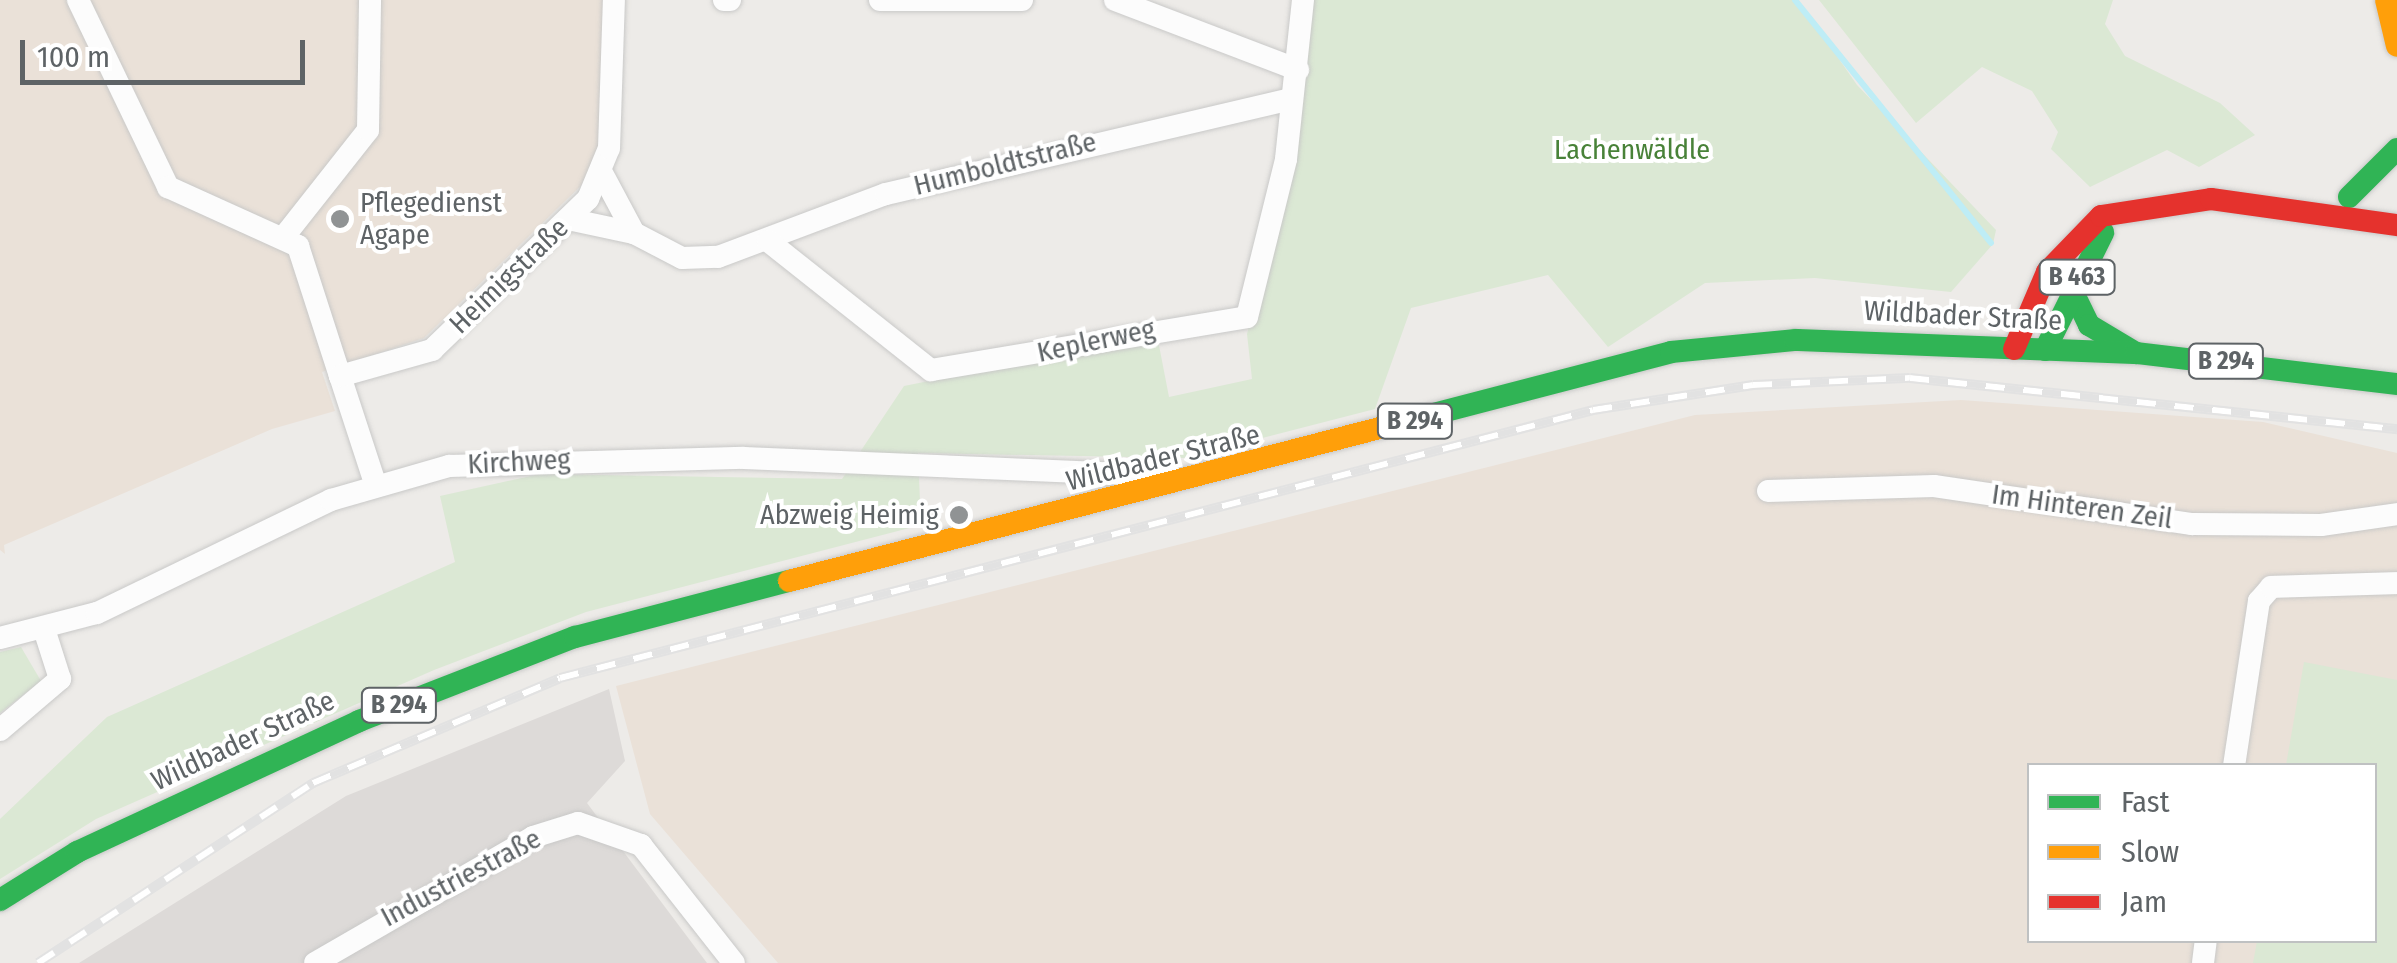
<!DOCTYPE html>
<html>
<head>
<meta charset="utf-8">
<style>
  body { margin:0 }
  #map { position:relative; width:2397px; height:963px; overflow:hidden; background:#edebe8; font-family:"Fira Sans Condensed",sans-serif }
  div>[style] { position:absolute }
  .commercial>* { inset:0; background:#eae1d8 }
  .industrial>* { inset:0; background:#dddad8 }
  .green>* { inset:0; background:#dbe8d4 }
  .stream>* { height:6px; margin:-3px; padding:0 3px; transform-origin:3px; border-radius:3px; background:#beedf6 }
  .roads { filter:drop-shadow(0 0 2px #c9c9c8) drop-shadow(0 0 2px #c9c9c8) }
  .street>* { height:22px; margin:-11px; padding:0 11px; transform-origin:11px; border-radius:11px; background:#fcfcfc }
  .fast>* { height:22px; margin:-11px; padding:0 11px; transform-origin:11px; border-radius:11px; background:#30b455 }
  .slow>* { height:22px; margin:-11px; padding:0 11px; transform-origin:11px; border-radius:11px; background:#ff9f0a }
  .jam>* { height:22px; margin:-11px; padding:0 11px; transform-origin:11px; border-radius:11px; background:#e5322d }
  .rail>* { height:10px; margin-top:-5px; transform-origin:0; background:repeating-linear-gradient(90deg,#fff 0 19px,#e2e2e2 0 38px); box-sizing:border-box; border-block:2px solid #e2e2e2 }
  .dots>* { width:28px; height:28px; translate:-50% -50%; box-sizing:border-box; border:5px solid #fff; border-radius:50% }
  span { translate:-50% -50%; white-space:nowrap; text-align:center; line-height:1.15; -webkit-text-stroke:8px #fff; paint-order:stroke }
  .shield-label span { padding:2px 8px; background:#fff; border:2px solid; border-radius:8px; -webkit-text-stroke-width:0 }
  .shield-label { font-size:25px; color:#5e6366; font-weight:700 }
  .park-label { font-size:28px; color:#488238 }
  .street-label { font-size:28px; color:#5e6366 }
  .poi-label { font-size:28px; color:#5e6366 }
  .left { translate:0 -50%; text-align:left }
  .right { translate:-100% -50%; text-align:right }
  .legend { position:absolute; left:2027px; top:763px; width:350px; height:180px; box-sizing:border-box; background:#fff; border:2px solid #bfc1c2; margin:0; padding:12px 18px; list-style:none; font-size:30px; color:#5e6366 }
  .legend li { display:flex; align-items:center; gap:20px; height:50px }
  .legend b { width:50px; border:2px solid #bfc1c2 }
  .scale { position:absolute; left:20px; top:40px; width:285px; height:45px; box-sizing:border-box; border:5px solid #5e6366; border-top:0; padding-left:12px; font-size:30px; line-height:35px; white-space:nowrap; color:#5e6366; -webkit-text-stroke:8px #fff; paint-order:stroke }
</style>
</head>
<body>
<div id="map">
  <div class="commercial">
    <div style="clip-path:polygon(0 0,604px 0,602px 145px,593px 174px,424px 338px,322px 372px,335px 411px,272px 429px,4px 545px,5px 554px,0 550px)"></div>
    <div style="clip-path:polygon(evenodd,1961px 400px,2263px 422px,2397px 453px,2397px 963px,778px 963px,650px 814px,616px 686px,1695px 415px,1961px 400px,2030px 766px,2374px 766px,2374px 940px,2030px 940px,2030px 766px)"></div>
  </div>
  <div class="industrial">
    <div style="clip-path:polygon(609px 689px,625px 761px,587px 803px,707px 963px,79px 963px,346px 796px)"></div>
  </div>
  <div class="green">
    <div style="clip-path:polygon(1311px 0,1798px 0,1857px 85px,1996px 230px,1993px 244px,1951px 292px,1815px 278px,1705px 283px,1608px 347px,1548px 275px,1411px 308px,1375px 409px,1184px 458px,918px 453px,921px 525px,586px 612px,434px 670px,96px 819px,0 879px,0 819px,107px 717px,455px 562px,440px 496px,540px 474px,842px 479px,904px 386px,1157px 335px,1169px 397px,1252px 379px,1247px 334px,1301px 124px)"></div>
    <div style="clip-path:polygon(1819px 0,2113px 0,2105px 24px,2125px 56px,2220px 103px,2255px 135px,2199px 167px,2167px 150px,2090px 187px,2051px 149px,2058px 132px,2032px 91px,1982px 67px,1916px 123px)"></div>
    <div style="clip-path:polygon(21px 647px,41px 681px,0 713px,0 652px)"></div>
    <div style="clip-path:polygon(2304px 662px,2397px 680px,2397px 963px,2253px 963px,2257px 941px,2374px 940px,2374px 766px,2286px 765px)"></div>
  </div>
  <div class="stream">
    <div style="left:1795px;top:0;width:312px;rotate:51.1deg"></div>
  </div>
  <div class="roads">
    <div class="street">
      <div style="left:78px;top:0;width:208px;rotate:64.3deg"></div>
      <div style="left:168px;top:187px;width:143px;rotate:24.4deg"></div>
      <div style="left:298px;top:246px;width:137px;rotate:72.1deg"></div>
      <div style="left:724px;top:0;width:6px"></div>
      <div style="left:880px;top:0;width:142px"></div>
      <div style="left:1115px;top:0;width:196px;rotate:20.9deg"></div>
      <div style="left:603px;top:175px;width:66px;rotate:61.9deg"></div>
      <div style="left:568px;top:219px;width:67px;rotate:12deg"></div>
      <div style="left:634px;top:233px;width:54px;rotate:27.5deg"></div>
      <div style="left:682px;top:258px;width:36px;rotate:-2deg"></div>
      <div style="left:718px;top:257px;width:179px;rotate:-20.6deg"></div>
      <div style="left:886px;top:194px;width:416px;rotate:-13.2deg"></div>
      <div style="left:286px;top:234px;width:132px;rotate:-51.7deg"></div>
      <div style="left:368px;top:130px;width:130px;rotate:-89.1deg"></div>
      <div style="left:768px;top:241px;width:208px;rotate:38.4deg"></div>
      <div style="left:931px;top:370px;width:320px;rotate:-9.5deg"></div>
      <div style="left:1247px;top:317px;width:163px;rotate:-76.1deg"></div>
      <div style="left:1286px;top:159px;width:160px;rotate:-83.9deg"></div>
      <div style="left:375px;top:483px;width:113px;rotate:-108.1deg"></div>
      <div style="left:340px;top:376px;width:96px;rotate:-15.8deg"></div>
      <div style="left:432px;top:350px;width:217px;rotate:-44.1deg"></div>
      <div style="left:588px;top:199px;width:55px;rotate:-67.6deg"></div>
      <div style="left:609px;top:148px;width:148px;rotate:-88.1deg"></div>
      <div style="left:1768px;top:491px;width:166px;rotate:-1.7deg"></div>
      <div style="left:1934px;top:486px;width:261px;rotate:8.4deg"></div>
      <div style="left:2192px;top:524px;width:129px;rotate:0.4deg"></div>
      <div style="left:2321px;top:525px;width:77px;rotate:-8.2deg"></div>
      <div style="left:0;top:638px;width:100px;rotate:-14.5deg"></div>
      <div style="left:97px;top:613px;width:260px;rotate:-25.8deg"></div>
      <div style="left:331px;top:500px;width:123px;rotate:-16.1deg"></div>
      <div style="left:449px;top:466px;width:295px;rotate:-1.6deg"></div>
      <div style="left:744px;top:458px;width:427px;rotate:2.4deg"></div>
      <div style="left:0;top:730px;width:79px;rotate:-40.4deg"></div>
      <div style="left:60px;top:679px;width:49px;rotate:-107.7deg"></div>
      <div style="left:2234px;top:766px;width:167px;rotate:-81.4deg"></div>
      <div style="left:2259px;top:601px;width:18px;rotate:-49deg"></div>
      <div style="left:2271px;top:587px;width:126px;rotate:-1.8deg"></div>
      <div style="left:315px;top:963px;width:252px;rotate:-30deg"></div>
      <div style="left:533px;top:837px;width:47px;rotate:-17.3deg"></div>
      <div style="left:578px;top:823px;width:67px;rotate:19.2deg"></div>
      <div style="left:641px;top:845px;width:150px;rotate:51.8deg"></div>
      <div style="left:2203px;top:963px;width:23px;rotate:-83deg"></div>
    </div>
    <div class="fast">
      <div style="left:2349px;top:197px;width:68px;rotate:-45deg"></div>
      <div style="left:2072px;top:290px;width:39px;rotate:64deg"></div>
      <div style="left:2089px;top:325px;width:55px;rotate:30.8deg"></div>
      <div style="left:2045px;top:350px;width:131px;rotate:-63.6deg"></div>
      <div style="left:1430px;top:415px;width:249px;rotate:-14.6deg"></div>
      <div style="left:1671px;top:352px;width:126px;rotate:-5.5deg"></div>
      <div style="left:1796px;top:340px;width:340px;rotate:2.2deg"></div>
      <div style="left:2136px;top:353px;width:263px;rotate:6.8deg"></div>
      <div style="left:0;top:900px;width:91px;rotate:-31.9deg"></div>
      <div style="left:77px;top:852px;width:311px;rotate:-24.9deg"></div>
      <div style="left:359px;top:721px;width:232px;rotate:-21.3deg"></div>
      <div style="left:575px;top:637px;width:221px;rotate:-14.7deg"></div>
    </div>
    <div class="slow">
      <div style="left:2386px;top:0;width:47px;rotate:76.6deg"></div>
      <div style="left:789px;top:581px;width:662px;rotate:-14.52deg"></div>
    </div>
    <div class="jam">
      <div style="left:2014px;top:349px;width:84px;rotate:-66.8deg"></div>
      <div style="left:2047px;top:272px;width:78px;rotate:-46deg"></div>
      <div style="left:2101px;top:216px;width:111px;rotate:-8.8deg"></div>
      <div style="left:2211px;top:199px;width:188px;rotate:8deg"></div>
    </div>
  </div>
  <div class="rail">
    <div style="left:38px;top:963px;width:329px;rotate:-33.2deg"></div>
    <div style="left:313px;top:783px;width:268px;rotate:-23deg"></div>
    <div style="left:560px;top:678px;width:1067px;rotate:-14.54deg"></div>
    <div style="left:1593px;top:410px;width:162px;rotate:-8.9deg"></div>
    <div style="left:1753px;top:385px;width:157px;rotate:-2.6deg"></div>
    <div style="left:1910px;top:378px;width:490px;rotate:6deg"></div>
  </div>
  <div class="dots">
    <div style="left:340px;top:219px;background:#909394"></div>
    <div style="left:959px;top:515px;background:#909394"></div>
  </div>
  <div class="shield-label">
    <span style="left:2077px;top:277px">B 463</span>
    <span style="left:2226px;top:361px">B 294</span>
    <span style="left:1415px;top:421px">B 294</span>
    <span style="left:399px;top:705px">B 294</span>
  </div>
  <div class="park-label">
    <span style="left:1632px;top:150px">Lachenwäldle</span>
  </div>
  <div class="street-label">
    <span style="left:1005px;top:164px;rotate:-14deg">Humboldtstraße</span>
    <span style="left:509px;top:276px;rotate:-44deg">Heimigstraße</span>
    <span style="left:1963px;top:316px;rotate:3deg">Wildbader Straße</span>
    <span style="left:1096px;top:341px;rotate:-12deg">Keplerweg</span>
    <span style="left:1163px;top:458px;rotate:-14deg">Wildbader Straße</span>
    <span style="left:519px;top:462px;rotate:-3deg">Kirchweg</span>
    <span style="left:2082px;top:507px;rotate:8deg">Im Hinteren Zeil</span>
    <span style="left:243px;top:741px;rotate:-25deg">Wildbader Straße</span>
    <span style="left:461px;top:878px;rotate:-28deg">Industriestraße</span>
  </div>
  <div class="poi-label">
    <span class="left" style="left:360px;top:219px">Pflegedienst<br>Agape</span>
    <span class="right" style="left:939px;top:515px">Abzweig Heimig</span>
  </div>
  <ul class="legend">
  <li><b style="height:12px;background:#30b455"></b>Fast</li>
  <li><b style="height:12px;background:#ff9f0a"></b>Slow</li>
  <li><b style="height:12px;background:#e5322d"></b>Jam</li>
  </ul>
  <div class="scale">100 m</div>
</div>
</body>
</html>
